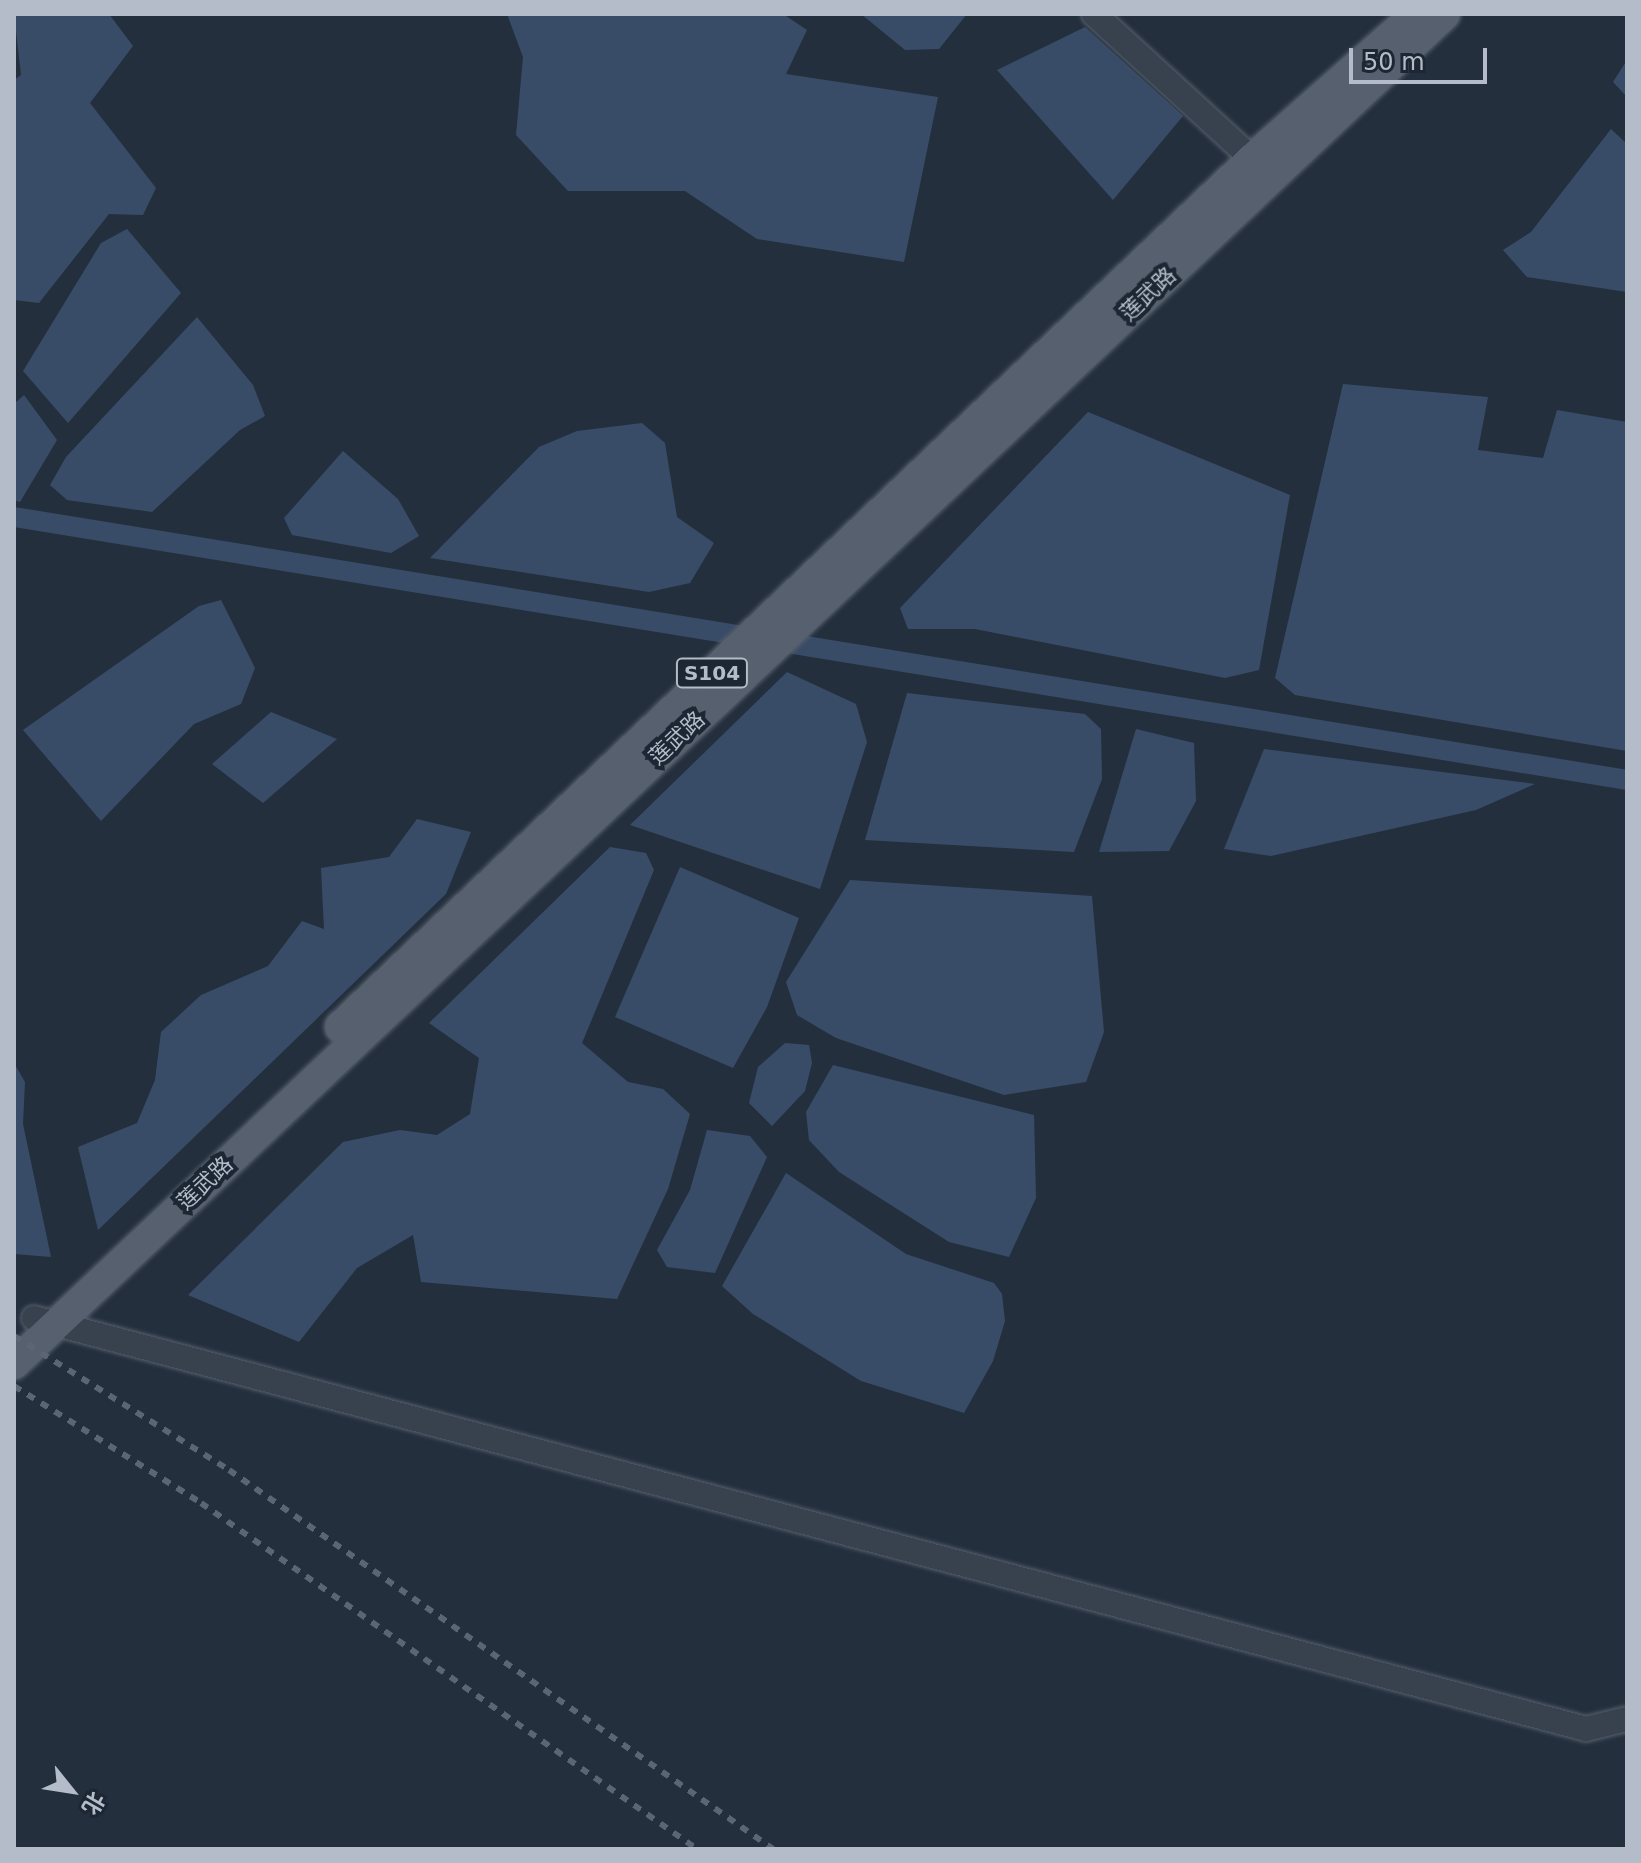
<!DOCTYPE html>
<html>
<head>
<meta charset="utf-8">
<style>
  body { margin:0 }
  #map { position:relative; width:1641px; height:1863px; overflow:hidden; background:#242f3e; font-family:"DejaVu Sans","Noto Sans SC",sans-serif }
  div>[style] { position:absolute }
  .water>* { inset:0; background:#394c67 }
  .canal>* { height:20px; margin:-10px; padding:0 10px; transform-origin:10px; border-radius:10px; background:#394c67 }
  .roads { filter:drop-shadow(0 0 2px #565f6c) drop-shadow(0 0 2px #565f6c) }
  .minor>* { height:24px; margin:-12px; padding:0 12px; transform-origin:12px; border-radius:12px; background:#38414e }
  .major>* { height:30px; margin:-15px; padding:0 15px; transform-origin:15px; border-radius:15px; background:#56606e }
  .rail>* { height:6px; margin-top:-3px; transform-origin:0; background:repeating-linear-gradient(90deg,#5a6575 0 8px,transparent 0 16px) }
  span { translate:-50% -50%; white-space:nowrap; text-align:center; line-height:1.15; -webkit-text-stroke:8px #1d2633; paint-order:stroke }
  .shield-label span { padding:2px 6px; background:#1d2633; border:2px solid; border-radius:6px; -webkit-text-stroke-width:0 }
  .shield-label { font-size:20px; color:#b4bcc9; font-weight:700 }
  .street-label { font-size:22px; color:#b4bcc9 }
  .frame { position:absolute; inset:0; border:16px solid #b4bcc9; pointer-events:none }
  .north { position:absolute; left:32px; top:1751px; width:80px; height:80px; -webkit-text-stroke:6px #1d2633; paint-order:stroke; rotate:120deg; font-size:22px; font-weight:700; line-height:32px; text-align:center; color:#b4bcc9 }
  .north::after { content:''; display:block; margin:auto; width:28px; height:36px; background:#b4bcc9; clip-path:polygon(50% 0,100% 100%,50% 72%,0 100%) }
  .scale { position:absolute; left:1349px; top:48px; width:138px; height:36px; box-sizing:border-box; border:4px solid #b4bcc9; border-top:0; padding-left:10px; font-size:24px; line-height:28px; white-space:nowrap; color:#b4bcc9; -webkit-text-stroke:6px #1d2633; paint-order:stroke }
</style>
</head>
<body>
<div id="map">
  <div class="water">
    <div style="clip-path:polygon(14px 14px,109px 14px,133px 46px,90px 103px,156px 188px,143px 215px,109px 214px,39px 303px,14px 300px,14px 80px,21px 75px)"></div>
    <div style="clip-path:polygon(507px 14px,783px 14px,807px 30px,786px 74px,938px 97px,904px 262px,757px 239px,685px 191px,568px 191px,516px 135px,523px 57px)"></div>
    <div style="clip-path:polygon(861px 14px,967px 14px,939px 49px,905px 50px)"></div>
    <div style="clip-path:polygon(1085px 27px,1183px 116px,1113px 200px,997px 70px)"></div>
    <div style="clip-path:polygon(1627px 60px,1627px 97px,1613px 82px)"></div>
    <div style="clip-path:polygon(1611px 129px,1627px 144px,1627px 292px,1527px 277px,1503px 250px,1531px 232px)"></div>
    <div style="clip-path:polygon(127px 229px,181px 293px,68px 423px,23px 371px,101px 243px)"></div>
    <div style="clip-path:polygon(197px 317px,253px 385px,265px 416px,240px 430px,152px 512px,67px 500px,50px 485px,66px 457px)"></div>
    <div style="clip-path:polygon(1343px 384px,1488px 397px,1478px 450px,1543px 458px,1557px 410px,1627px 422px,1627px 751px,1295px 695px,1275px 678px)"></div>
    <div style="clip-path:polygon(24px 395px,57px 440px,20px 502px,14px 500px,14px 404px)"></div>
    <div style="clip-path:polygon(1088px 412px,1290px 495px,1259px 670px,1225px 678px,975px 629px,908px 629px,900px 608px)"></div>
    <div style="clip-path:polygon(642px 423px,665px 443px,677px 517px,714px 543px,690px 583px,649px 592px,430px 558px,539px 447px,577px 431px)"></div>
    <div style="clip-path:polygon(343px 451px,398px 499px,419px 536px,391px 553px,292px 535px,284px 518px)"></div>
    <div style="clip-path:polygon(221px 600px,255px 668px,241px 704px,194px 724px,101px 821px,23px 730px,199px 606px)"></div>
    <div style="clip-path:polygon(787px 672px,856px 704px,867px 742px,820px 889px,630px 825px)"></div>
    <div style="clip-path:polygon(907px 693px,1085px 714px,1101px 729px,1102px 779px,1074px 852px,865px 840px)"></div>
    <div style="clip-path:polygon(271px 712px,337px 739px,263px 803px,212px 764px)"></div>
    <div style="clip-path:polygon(1136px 729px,1194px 743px,1196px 801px,1169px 851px,1099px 852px)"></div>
    <div style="clip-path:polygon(1264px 749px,1535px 784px,1476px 810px,1271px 856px,1224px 849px)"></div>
    <div style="clip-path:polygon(417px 819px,471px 832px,446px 894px,98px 1230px,78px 1147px,137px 1123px,155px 1080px,161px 1032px,201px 995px,268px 966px,302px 921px,324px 929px,321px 868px,389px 857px)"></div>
    <div style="clip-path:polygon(610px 847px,646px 853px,654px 870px,582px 1043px,628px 1082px,663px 1089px,690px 1114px,668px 1189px,617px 1299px,421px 1282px,413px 1235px,357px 1268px,299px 1342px,188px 1295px,343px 1142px,400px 1130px,437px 1135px,470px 1114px,479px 1058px,429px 1023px)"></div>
    <div style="clip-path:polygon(680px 867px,799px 918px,767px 1007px,733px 1068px,615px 1017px)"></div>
    <div style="clip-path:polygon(850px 880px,1092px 896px,1104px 1032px,1086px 1082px,1004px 1095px,836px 1038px,797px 1015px,786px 982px)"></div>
    <div style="clip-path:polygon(785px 1043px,809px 1045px,812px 1063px,805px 1091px,772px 1126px,749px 1103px,758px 1067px)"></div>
    <div style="clip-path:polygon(14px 1063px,25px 1082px,23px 1124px,51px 1257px,14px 1254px)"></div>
    <div style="clip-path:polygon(833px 1065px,1034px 1115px,1036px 1198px,1009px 1257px,949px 1242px,839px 1172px,809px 1140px,806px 1112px)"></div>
    <div style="clip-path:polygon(707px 1130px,750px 1136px,767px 1157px,715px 1273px,667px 1267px,657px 1250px,690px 1190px)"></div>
    <div style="clip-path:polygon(786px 1173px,906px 1254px,994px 1283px,1002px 1294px,1005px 1321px,993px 1361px,964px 1413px,861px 1381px,753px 1314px,722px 1286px)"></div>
  </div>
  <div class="canal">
    <div style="left:14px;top:517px;width:1634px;rotate:9.26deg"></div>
  </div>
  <div class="roads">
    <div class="minor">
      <div style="left:1094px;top:14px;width:214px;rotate:42.5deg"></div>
      <div style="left:34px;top:1318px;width:1605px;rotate:14.83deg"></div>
      <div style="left:1586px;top:1729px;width:42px;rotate:-13.7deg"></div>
    </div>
    <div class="major">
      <div style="left:340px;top:1027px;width:1259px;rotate:-43.58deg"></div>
      <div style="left:1252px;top:159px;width:219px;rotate:-41.5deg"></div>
      <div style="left:14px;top:1364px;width:1967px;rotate:-43.33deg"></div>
    </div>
  </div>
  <div class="rail">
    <div style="left:14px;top:1336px;width:253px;rotate:31.9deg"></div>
    <div style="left:229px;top:1470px;width:663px;rotate:34.86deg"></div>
    <div style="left:14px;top:1386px;width:221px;rotate:32deg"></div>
    <div style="left:201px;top:1503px;width:605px;rotate:34.9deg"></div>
  </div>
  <div class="shield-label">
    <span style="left:712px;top:673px">S104</span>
  </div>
  <div class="street-label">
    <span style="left:1148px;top:294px;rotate:-43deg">莲武路</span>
    <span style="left:677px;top:738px;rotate:-43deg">莲武路</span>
    <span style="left:205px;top:1183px;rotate:-43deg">莲武路</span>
  </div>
  <div class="frame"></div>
  <div class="north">北</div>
  <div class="scale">50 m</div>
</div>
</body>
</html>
